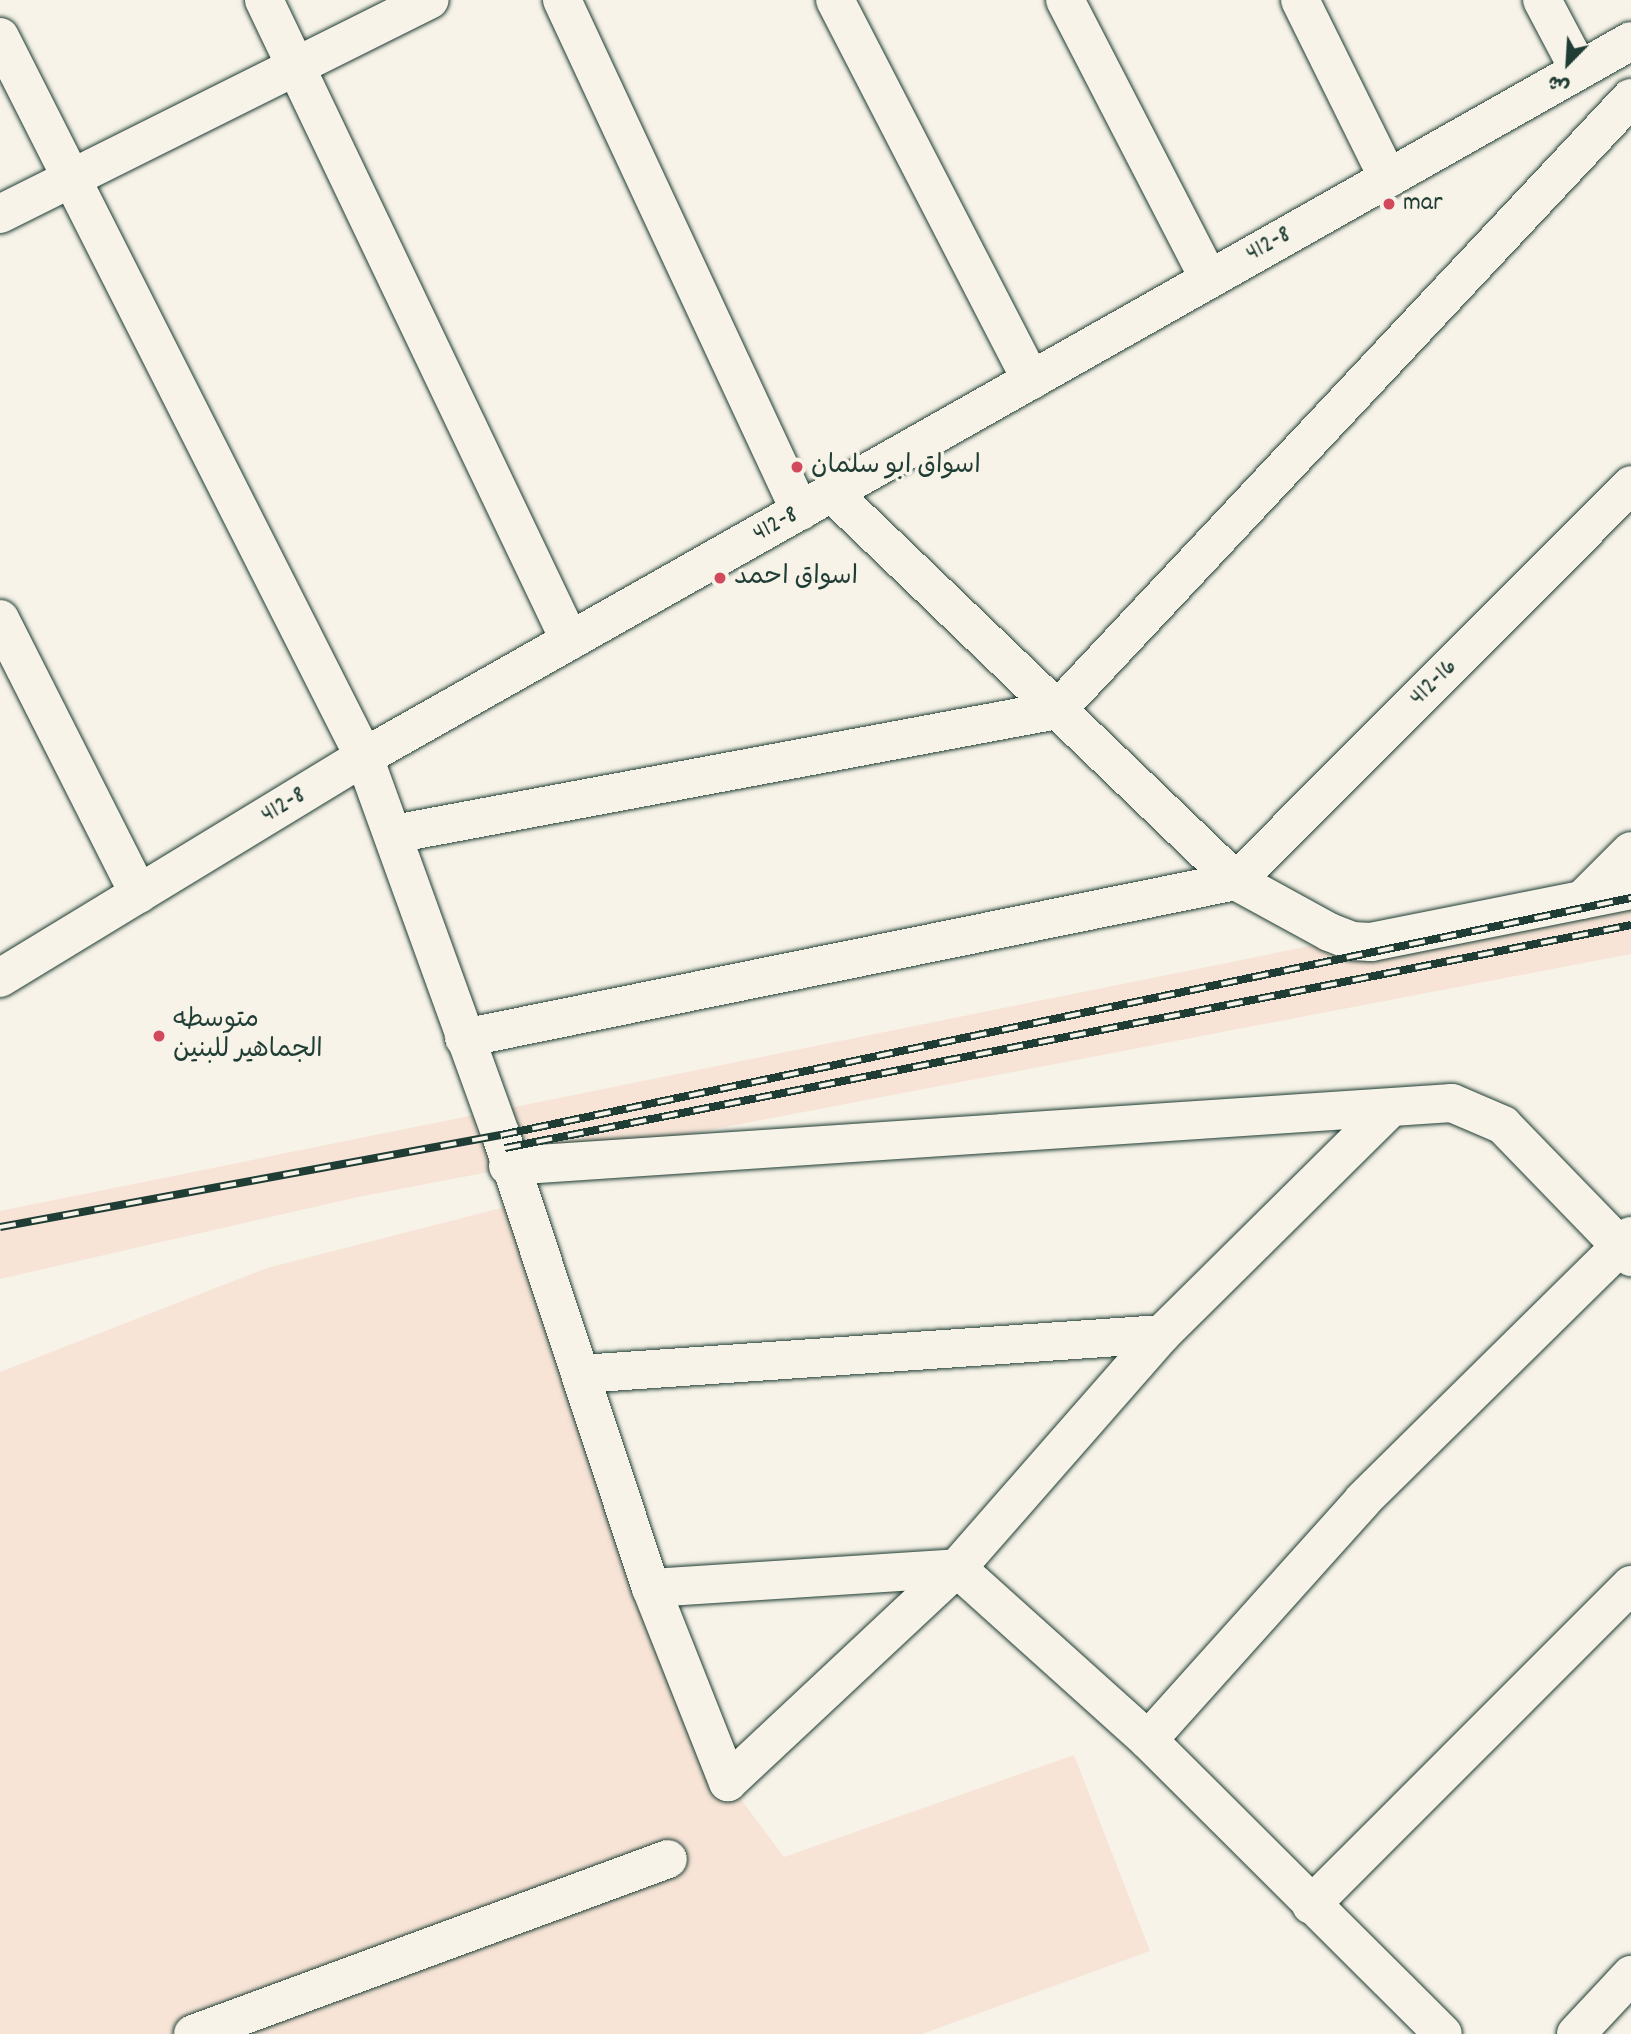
<!DOCTYPE html>
<html>
<head>
<meta charset="utf-8">
<style>
  body { margin:0 }
  #map { position:relative; width:1631px; height:2034px; overflow:hidden; background:#f7f3e8; font-family:Dekko,"Playpen Sans Arabic",sans-serif }
  div>[style] { position:absolute }
  .built>* { inset:0; background:#f7e4d6 }
  .roads { filter:drop-shadow(0 0 2px #1f3d34) drop-shadow(0 0 2px #1f3d34) }
  .minor>* { height:38px; margin:-19px; padding:0 19px; transform-origin:19px; border-radius:19px; background:#f7f3e8 }
  .rail>* { height:8px; margin-top:-4px; transform-origin:0; background:repeating-linear-gradient(90deg,#f7f3e8 0 16px,#1f3d34 0 32px); box-sizing:border-box; border-block:2px solid #1f3d34 }
  .dots>* { width:19px; height:19px; translate:-50% -50%; box-sizing:border-box; border:4px solid #f7f3e8; border-radius:50% }
  span { translate:-50% -50%; white-space:nowrap; text-align:center; line-height:1.15; -webkit-text-stroke:7px #f7f3e8; paint-order:stroke }
  .poi-label { font-size:26px; color:#1f3d34 }
  .left { translate:0 -50%; text-align:left }
  .street-label { font-size:26px; color:#1f3d34 }
  .north { position:absolute; left:1533px; top:28px; width:70px; height:70px; -webkit-text-stroke:5px #f7f3e8; paint-order:stroke; rotate:204deg; font-size:19px; font-weight:700; line-height:28px; text-align:center; color:#1f3d34 }
  .north::after { content:''; display:block; margin:auto; width:24px; height:32px; background:#1f3d34; clip-path:polygon(50% 0,100% 100%,50% 72%,0 100%) }
</style>
</head>
<body>
<div id="map">
  <div class="built">
    <div style="clip-path:polygon(1631px 881px,1631px 954px,358px 1197px,0 1279px,0 1211px)"></div>
    <div style="clip-path:polygon(521px 1203px,728px 1782px,784px 1857px,1074px 1755px,1150px 1951px,922px 2034px,0 2034px,0 1372px,267px 1268px)"></div>
  </div>
  <div class="roads">
    <div class="minor">
      <div style="left:264px;top:0;width:710px;rotate:64.48deg"></div>
      <div style="left:562px;top:0;width:564px;rotate:65.03deg"></div>
      <div style="left:835px;top:0;width:428px;rotate:62.7deg"></div>
      <div style="left:1065px;top:0;width:314px;rotate:62.7deg"></div>
      <div style="left:1300px;top:0;width:199px;rotate:63.7deg"></div>
      <div style="left:1542px;top:0;width:79px;rotate:62.1deg"></div>
      <div style="left:0;top:37px;width:807px;rotate:63.18deg"></div>
      <div style="left:364px;top:757px;width:402px;rotate:70.1deg"></div>
      <div style="left:501px;top:1135px;width:477px;rotate:71.7deg"></div>
      <div style="left:651px;top:1588px;width:209px;rotate:68.4deg"></div>
      <div style="left:728px;top:1782px;width:313px;rotate:-43.1deg"></div>
      <div style="left:957px;top:1568px;width:311px;rotate:-48.8deg"></div>
      <div style="left:1162px;top:1334px;width:320px;rotate:-44.7deg"></div>
      <div style="left:0;top:214px;width:480px;rotate:-26.5deg"></div>
      <div style="left:832px;top:493px;width:560px;rotate:43.84deg"></div>
      <div style="left:1236px;top:881px;width:106px;rotate:28.7deg"></div>
      <div style="left:1329px;top:932px;width:25px;rotate:21deg"></div>
      <div style="left:1352px;top:941px;width:19px;rotate:3deg"></div>
      <div style="left:1371px;top:942px;width:265px;rotate:-11.3deg"></div>
      <div style="left:0;top:619px;width:308px;rotate:63.2deg"></div>
      <div style="left:394px;top:834px;width:674px;rotate:-10.59deg"></div>
      <div style="left:1057px;top:710px;width:839px;rotate:-46.84deg"></div>
      <div style="left:1582px;top:900px;width:69px;rotate:-45deg"></div>
      <div style="left:0;top:978px;width:426px;rotate:-31.3deg"></div>
      <div style="left:364px;top:757px;width:1455px;rotate:-29.47deg"></div>
      <div style="left:464px;top:1038px;width:788px;rotate:-11.5deg"></div>
      <div style="left:1236px;top:881px;width:559px;rotate:-45.07deg"></div>
      <div style="left:508px;top:1166px;width:946px;rotate:-3.82deg"></div>
      <div style="left:1452px;top:1103px;width:56px;rotate:23.3deg"></div>
      <div style="left:1503px;top:1125px;width:184px;rotate:45.9deg"></div>
      <div style="left:581px;top:1374px;width:582px;rotate:-3.94deg"></div>
      <div style="left:651px;top:1588px;width:307px;rotate:-3.7deg"></div>
      <div style="left:957px;top:1568px;width:257px;rotate:42deg"></div>
      <div style="left:1148px;top:1740px;width:416px;rotate:44.9deg"></div>
      <div style="left:1148px;top:1740px;width:322px;rotate:-48.1deg"></div>
      <div style="left:1363px;top:1500px;width:376px;rotate:-44.6deg"></div>
      <div style="left:1311px;top:1905px;width:453px;rotate:-45deg"></div>
      <div style="left:193px;top:2034px;width:506px;rotate:-20.22deg"></div>
      <div style="left:1576px;top:2034px;width:81px;rotate:-47deg"></div>
    </div>
  </div>
  <div class="rail">
    <div style="left:505px;top:1148px;width:1148px;rotate:-11.2deg"></div>
    <div style="left:0;top:1227px;width:509px;rotate:-10.41deg"></div>
    <div style="left:501px;top:1135px;width:1155px;rotate:-11.85deg"></div>
  </div>
  <div class="dots">
    <div style="left:1389px;top:204px;background:#d1495b"></div>
    <div style="left:797px;top:467px;background:#d1495b"></div>
    <div style="left:720px;top:578px;background:#d1495b"></div>
    <div style="left:159px;top:1036px;background:#d1495b"></div>
  </div>
  <div class="poi-label">
    <span class="left" style="left:1403px;top:204px">mar</span>
    <span class="left" style="left:811px;top:467px">اسواق ابو سلمان</span>
    <span class="left" style="left:734px;top:578px">اسواق احمد</span>
    <span class="left" style="left:173px;top:1036px">متوسطه<br>الجماهير للبنين</span>
  </div>
  <div class="street-label">
    <span style="left:1269px;top:245px;rotate:-29deg">412-8</span>
    <span style="left:776px;top:525px;rotate:-29deg">412-8</span>
    <span style="left:1434px;top:683px;rotate:-45deg">412-16</span>
    <span style="left:284px;top:806px;rotate:-31deg">412-8</span>
  </div>
  <div class="north">ش</div>
</div>
</body>
</html>
